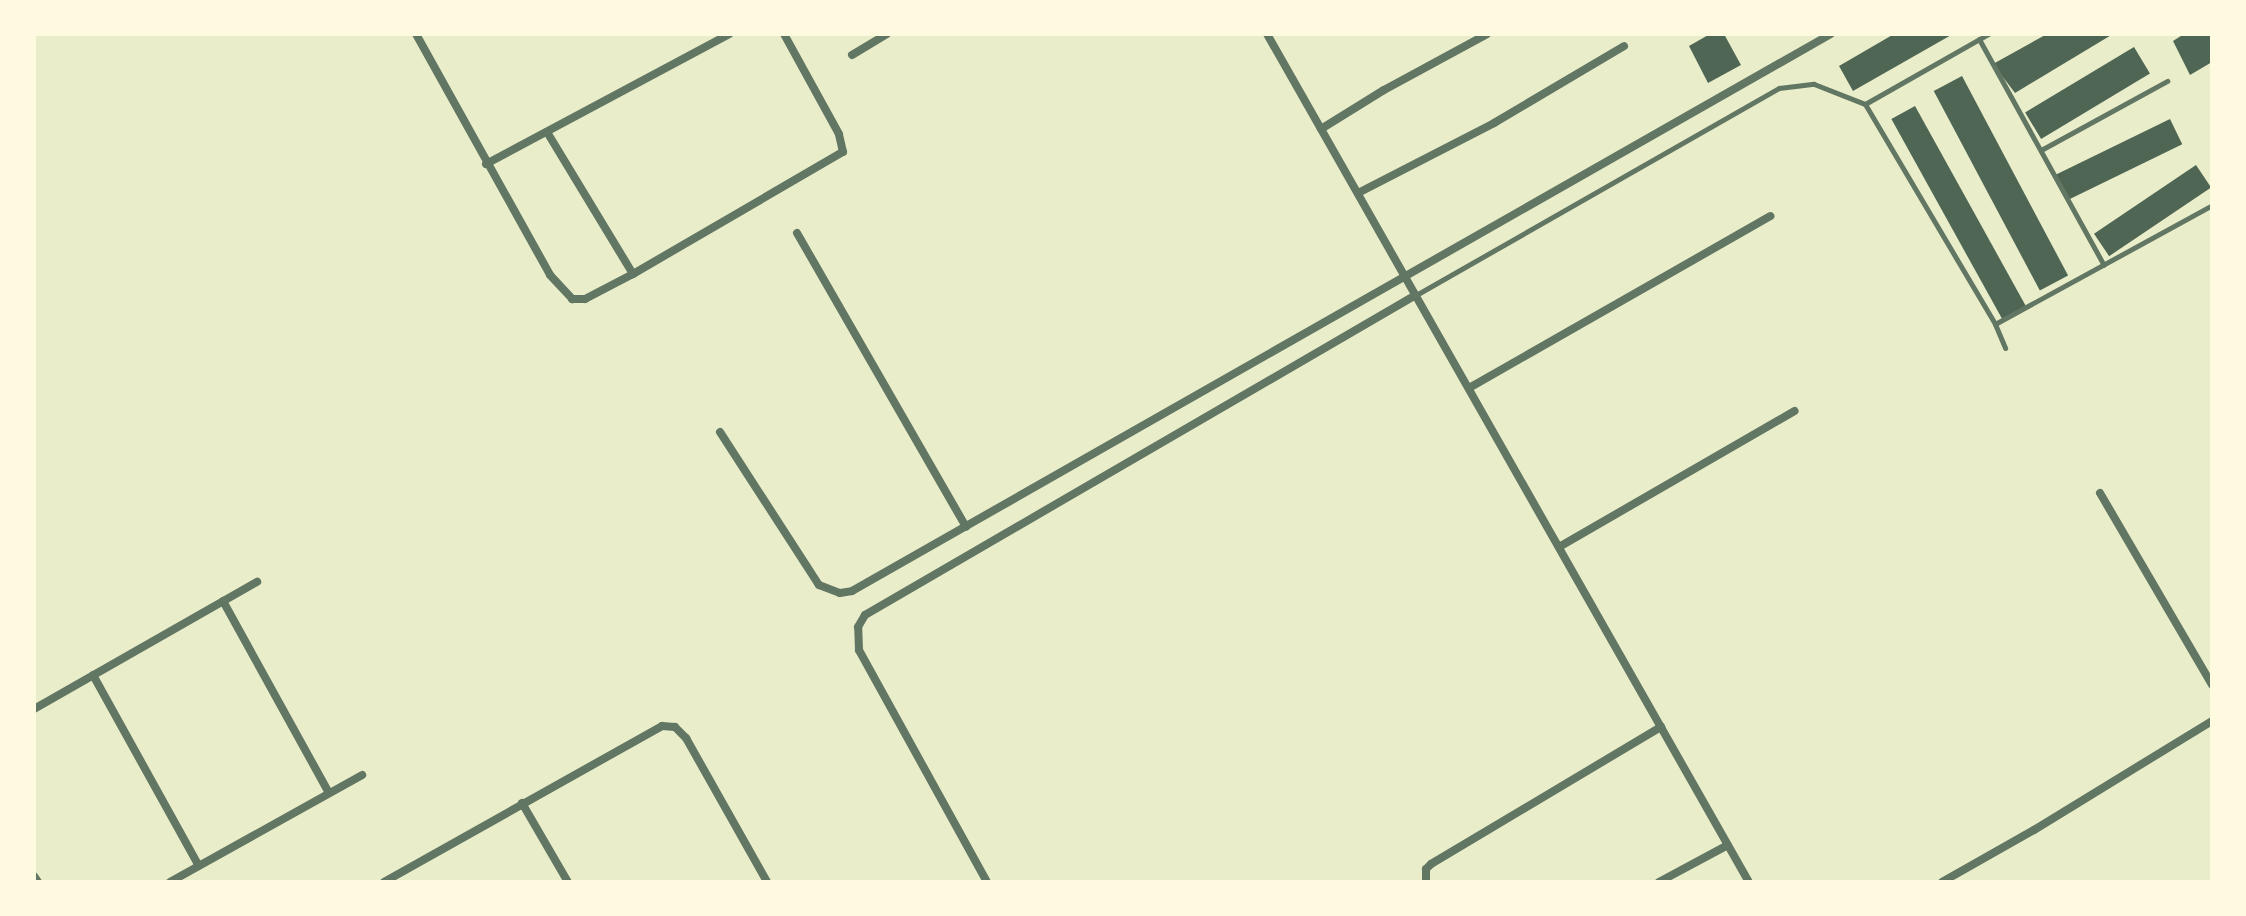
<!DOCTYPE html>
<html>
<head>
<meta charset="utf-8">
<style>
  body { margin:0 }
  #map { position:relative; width:2246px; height:916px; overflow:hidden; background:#e9edc9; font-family:"Exo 2",sans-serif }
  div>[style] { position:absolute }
  .building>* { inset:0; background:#4f6655; transform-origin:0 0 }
  .service>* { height:5px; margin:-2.5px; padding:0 2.5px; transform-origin:2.5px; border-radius:2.5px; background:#617663 }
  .minor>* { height:8px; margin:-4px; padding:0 4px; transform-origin:4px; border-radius:4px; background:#617663 }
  span { translate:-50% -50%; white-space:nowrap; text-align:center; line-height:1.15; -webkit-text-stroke:8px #fefae0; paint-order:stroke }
  .frame { position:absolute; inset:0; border:36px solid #fefae0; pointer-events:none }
</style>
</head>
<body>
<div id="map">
  <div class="building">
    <div style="clip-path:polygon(1710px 34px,1724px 34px,1741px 65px,1708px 83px,1689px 46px)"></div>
    <div style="clip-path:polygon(1894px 34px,1953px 34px,1853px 91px,1839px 66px)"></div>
    <div style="clip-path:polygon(2047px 34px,2113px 34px,2015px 93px,1993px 64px)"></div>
    <div style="clip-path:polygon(2184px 34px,2212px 34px,2212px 62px,2190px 75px,2173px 41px)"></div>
    <div style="left:2134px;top:47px;width:31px;height:127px;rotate:59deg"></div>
    <div style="left:1962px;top:76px;width:226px;height:32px;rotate:62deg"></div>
    <div style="left:1915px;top:106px;width:230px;height:27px;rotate:61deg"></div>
    <div style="left:2170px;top:119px;width:28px;height:129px;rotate:64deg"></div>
    <div style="left:2196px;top:165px;width:27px;height:123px;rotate:56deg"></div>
  </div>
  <div class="service">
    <div style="left:1979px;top:39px;width:258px;rotate:61.1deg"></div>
    <div style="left:1865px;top:104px;width:256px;rotate:59.4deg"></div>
    <div style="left:1995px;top:324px;width:26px;rotate:67deg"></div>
    <div style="left:2041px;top:150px;width:144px;rotate:-28.7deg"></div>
    <div style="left:1416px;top:295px;width:418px;rotate:-29.7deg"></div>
    <div style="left:1779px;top:88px;width:35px;rotate:-7deg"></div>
    <div style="left:1814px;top:84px;width:55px;rotate:21.4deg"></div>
    <div style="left:1865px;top:104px;width:142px;rotate:-29.6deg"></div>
    <div style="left:1995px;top:324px;width:247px;rotate:-28.7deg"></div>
  </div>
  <div class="minor">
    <div style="left:416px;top:34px;width:276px;rotate:60.9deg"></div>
    <div style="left:550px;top:275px;width:33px;rotate:47deg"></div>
    <div style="left:572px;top:299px;width:13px"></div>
    <div style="left:585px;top:299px;width:54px;rotate:-27.5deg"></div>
    <div style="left:633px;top:274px;width:243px;rotate:-30.2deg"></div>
    <div style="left:843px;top:152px;width:18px;rotate:-103deg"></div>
    <div style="left:839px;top:134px;width:114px;rotate:-118.8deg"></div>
    <div style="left:1267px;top:34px;width:975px;rotate:60.39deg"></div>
    <div style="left:852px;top:55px;width:41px;rotate:-31deg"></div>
    <div style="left:1321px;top:129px;width:74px;rotate:-31.8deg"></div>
    <div style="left:1384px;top:90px;width:117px;rotate:-28.5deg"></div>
    <div style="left:547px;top:132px;width:166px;rotate:58.8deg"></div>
    <div style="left:486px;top:164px;width:276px;rotate:-28.1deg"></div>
    <div style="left:1360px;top:192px;width:151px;rotate:-27.2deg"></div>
    <div style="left:1494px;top:123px;width:151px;rotate:-30.6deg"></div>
    <div style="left:797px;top:233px;width:339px;rotate:60.1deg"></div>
    <div style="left:1469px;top:388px;width:347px;rotate:-29.7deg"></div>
    <div style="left:720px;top:432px;width:182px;rotate:57.1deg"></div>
    <div style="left:819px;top:585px;width:22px;rotate:21deg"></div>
    <div style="left:840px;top:593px;width:12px;rotate:-9deg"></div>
    <div style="left:852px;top:591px;width:1126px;rotate:-29.64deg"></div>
    <div style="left:2100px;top:493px;width:222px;rotate:59.7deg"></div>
    <div style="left:1559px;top:547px;width:272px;rotate:-30deg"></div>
    <div style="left:223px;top:601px;width:219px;rotate:61.1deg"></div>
    <div style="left:93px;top:675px;width:218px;rotate:61deg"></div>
    <div style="left:34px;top:709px;width:257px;rotate:-29.7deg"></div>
    <div style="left:522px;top:803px;width:91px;rotate:59.8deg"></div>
    <div style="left:34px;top:876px;width:7px;rotate:56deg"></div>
    <div style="left:170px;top:882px;width:220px;rotate:-29.1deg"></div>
    <div style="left:384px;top:882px;width:319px;rotate:-29.3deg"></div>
    <div style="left:662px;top:726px;width:13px;rotate:4deg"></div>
    <div style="left:675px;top:727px;width:16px;rotate:45deg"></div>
    <div style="left:686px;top:738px;width:165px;rotate:60.6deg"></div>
    <div style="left:987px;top:882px;width:265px;rotate:-118.9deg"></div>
    <div style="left:859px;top:650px;width:23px;rotate:-92deg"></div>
    <div style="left:858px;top:627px;width:14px;rotate:-60deg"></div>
    <div style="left:865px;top:615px;width:637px;rotate:-30.15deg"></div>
    <div style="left:1426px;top:882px;width:13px;rotate:-90deg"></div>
    <div style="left:1426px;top:869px;width:7px;rotate:-45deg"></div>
    <div style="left:1431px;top:864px;width:268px;rotate:-30.8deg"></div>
    <div style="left:1659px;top:882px;width:78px;rotate:-28.2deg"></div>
    <div style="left:1942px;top:882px;width:106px;rotate:-29.5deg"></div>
    <div style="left:2034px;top:830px;width:209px;rotate:-31.5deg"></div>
  </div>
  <div class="frame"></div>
</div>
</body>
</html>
